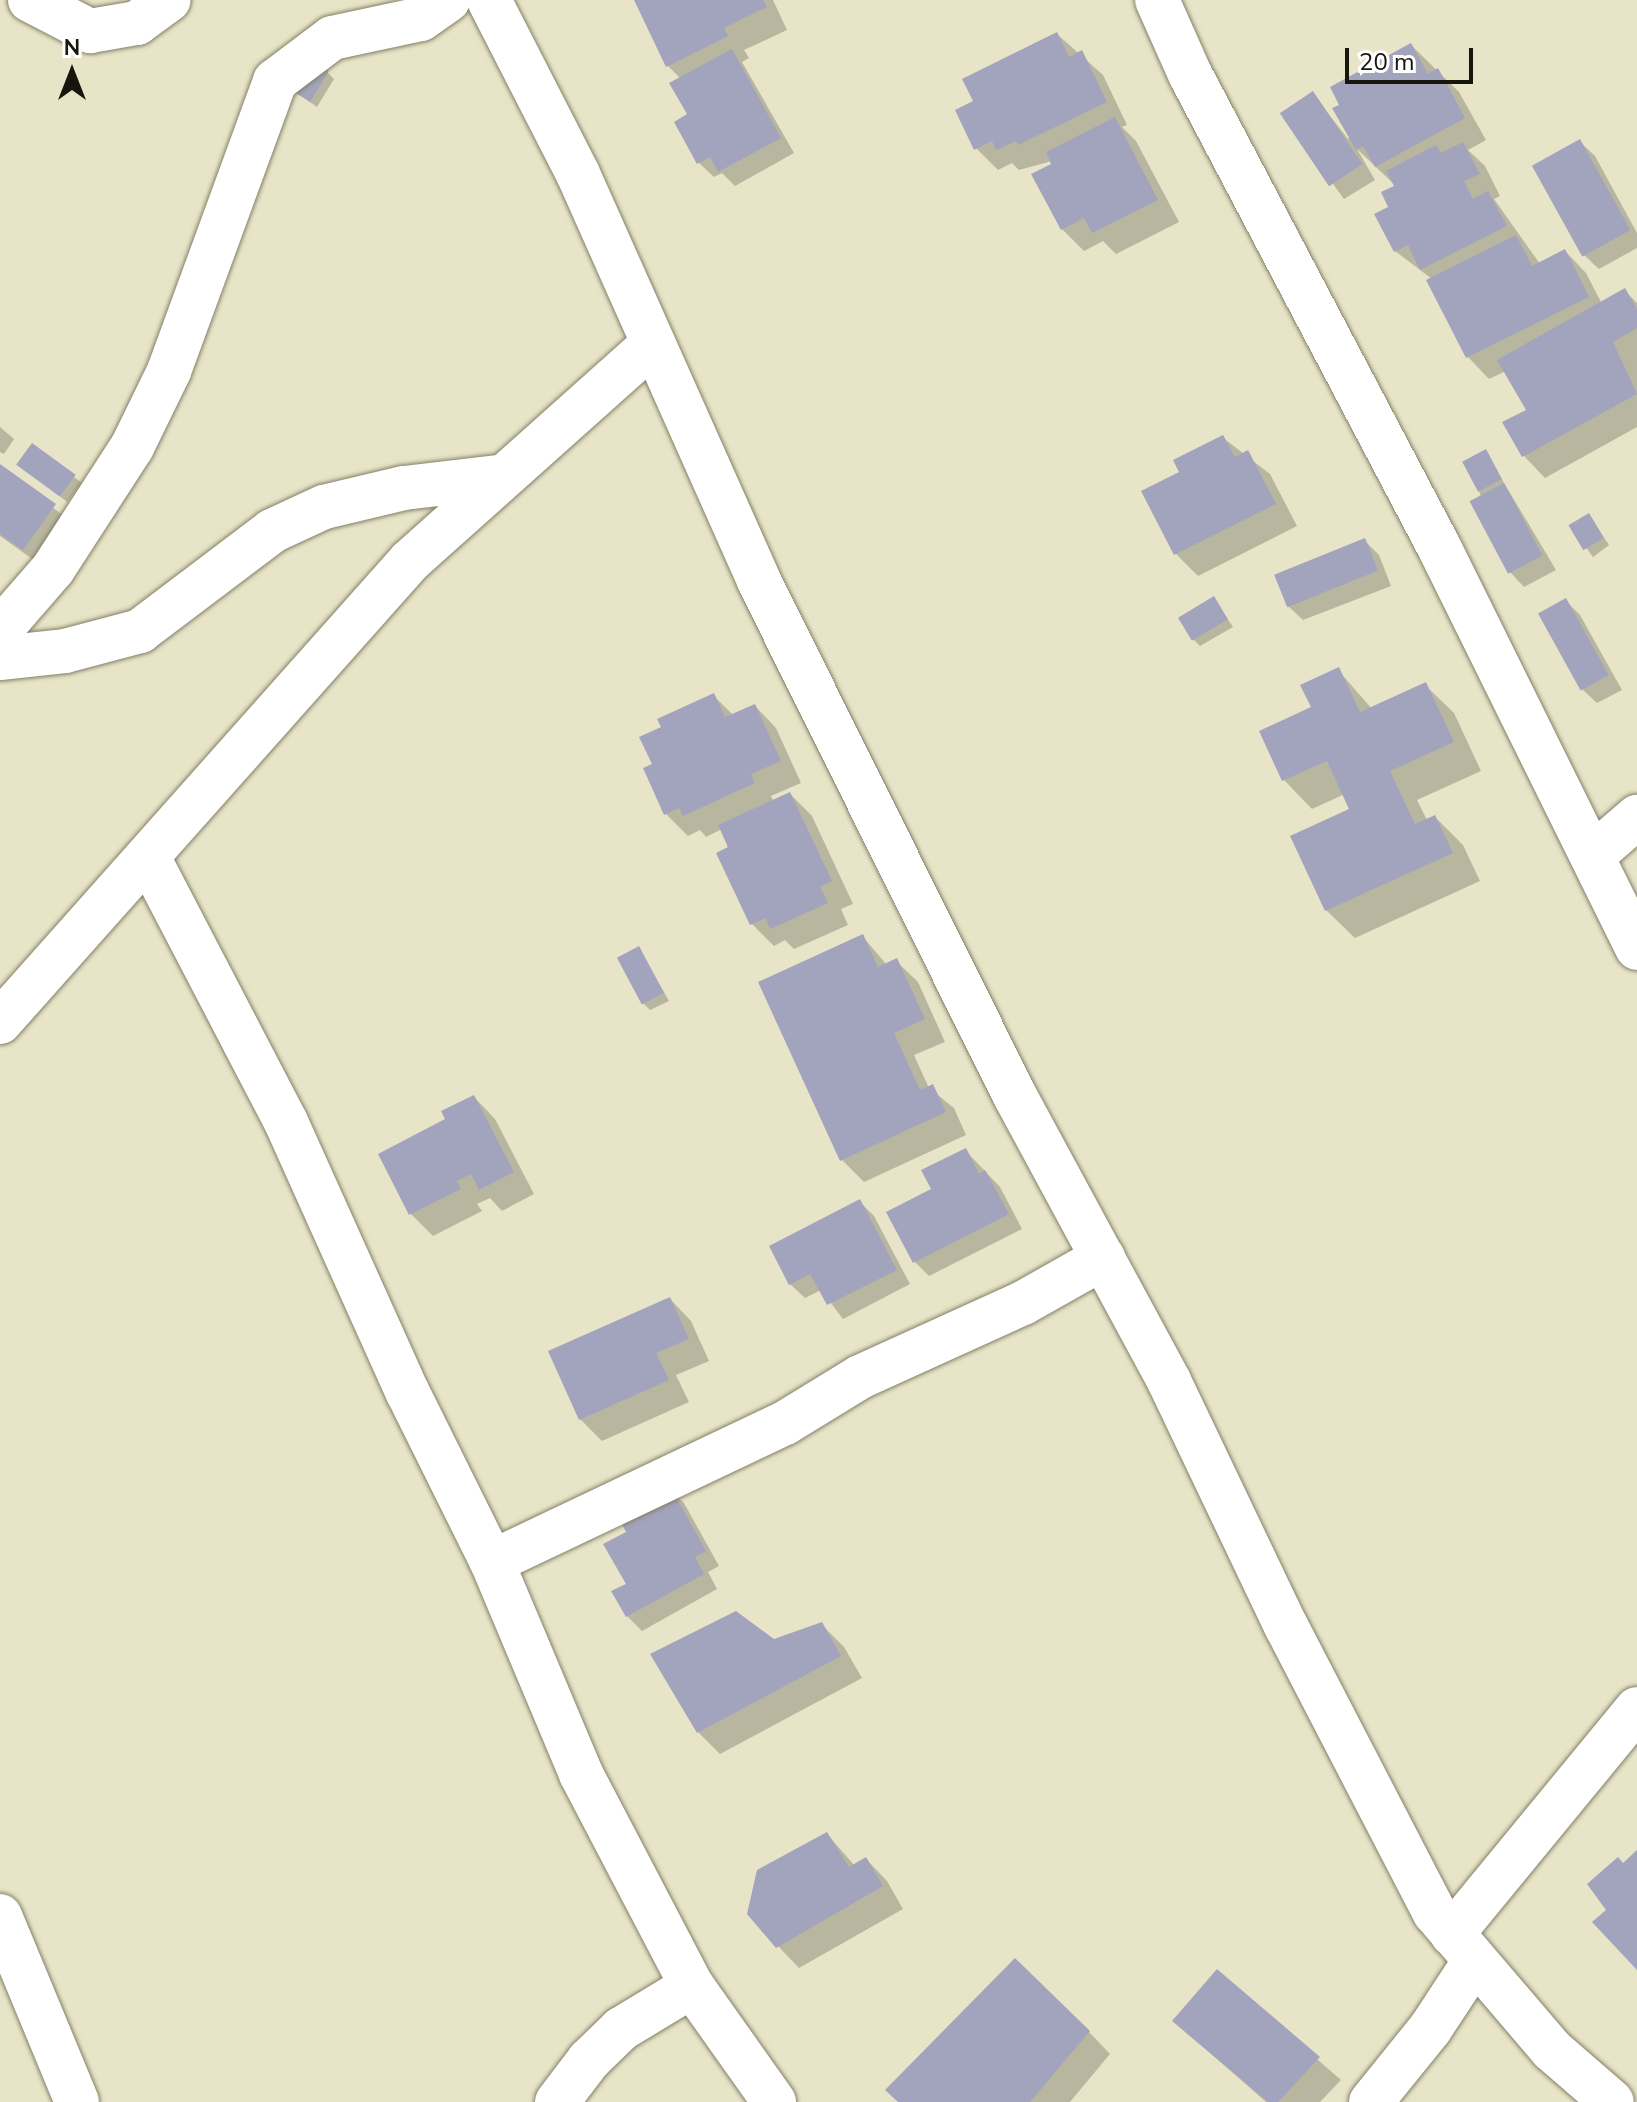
<!DOCTYPE html>
<html>
<head>
<meta charset="utf-8">
<style>
  body { margin:0 }
  #map { position:relative; width:1637px; height:2102px; overflow:hidden; background:#e8e4c8; font-family:"Nunito Sans",sans-serif }
  div>[style] { position:absolute }
  .shadow>* { inset:0; background:#0003; transform-origin:0 0 }
  .building>* { inset:0; background:#a2a3bd; transform-origin:0 0 }
  .roads { filter:drop-shadow(0 0 2px #838067) drop-shadow(0 0 2px #838067) }
  .minor>* { height:44px; margin:-22px; padding:0 22px; transform-origin:22px; border-radius:22px; background:#fff }
  span { translate:-50% -50%; white-space:nowrap; text-align:center; line-height:1.15; -webkit-text-stroke:8px #fff; paint-order:stroke }
  .north { position:absolute; left:32px; top:32px; width:80px; height:80px; -webkit-text-stroke:6px #fff; paint-order:stroke; rotate:0deg; font-size:22px; font-weight:700; line-height:32px; text-align:center; color:#17160c }
  .north::after { content:''; display:block; margin:auto; width:28px; height:36px; background:#17160c; clip-path:polygon(50% 0,100% 100%,50% 72%,0 100%) }
  .scale { position:absolute; left:1345px; top:48px; width:128px; height:36px; box-sizing:border-box; border:4px solid #17160c; border-top:0; padding-left:10px; font-size:24px; line-height:28px; white-space:nowrap; color:#17160c; -webkit-text-stroke:6px #fff; paint-order:stroke }
</style>
</head>
<body>
<div id="map">
  <div class="shadow">
    <div style="clip-path:polygon(637px 0,773px 0,787px 30px,744px 50px,749px 58px,742px 62px,794px 153px,735px 186px,722px 173px,714px 177px,699px 163px,681px 79px,667px 65px)"></div>
    <div style="clip-path:polygon(1057px 34px,1103px 75px,1127px 125px,1122px 127px,1136px 141px,1179px 222px,1116px 254px,1103px 241px,1084px 251px,1062px 229px,1052px 161px,1019px 170px,1012px 163px,998px 170px,976px 148px,975px 102px)"></div>
    <div style="clip-path:polygon(1411px 45px,1459px 92px,1486px 140px,1468px 150px,1485px 166px,1500px 196px,1494px 199px,1540px 264px,1565px 251px,1586px 273px,1602px 304px,1625px 291px,1637px 303px,1637px 427px,1545px 478px,1524px 456px,1505px 423px,1528px 410px,1506px 371px,1489px 379px,1468px 357px,1432px 279px,1395px 251px,1391px 208px,1396px 186px,1357px 149px,1375px 180px,1344px 199px,1282px 114px,1313px 94px,1348px 139px)"></div>
    <div style="clip-path:polygon(327px 72px,334px 79px,317px 107px,292px 90px)"></div>
    <div style="clip-path:polygon(1580px 142px,1595px 156px,1637px 233px,1637px 248px,1599px 269px,1584px 255px)"></div>
    <div style="clip-path:polygon(0 427px,14px 439px,4px 454px,0 452px)"></div>
    <div style="clip-path:polygon(1222px 437px,1270px 474px,1297px 526px,1198px 576px,1176px 554px,1144px 492px,1182px 473px)"></div>
    <div style="left:33px;top:446px;width:61px;height:24px;rotate:37deg"></div>
    <div style="clip-path:polygon(1485px 451px,1556px 570px,1524px 587px,1510px 572px,1479px 491px)"></div>
    <div style="clip-path:polygon(0 467px,69px 520px,38px 563px,0 536px)"></div>
    <div style="left:1588px;top:516px;width:36px;height:20px;rotate:54deg"></div>
    <div style="clip-path:polygon(1364px 540px,1379px 555px,1391px 586px,1303px 620px,1288px 606px)"></div>
    <div style="clip-path:polygon(1213px 598px,1233px 627px,1200px 646px,1193px 639px)"></div>
    <div style="clip-path:polygon(1566px 601px,1580px 615px,1622px 690px,1597px 703px,1582px 689px)"></div>
    <div style="clip-path:polygon(1338px 670px,1372px 709px,1425px 685px,1454px 713px,1481px 771px,1417px 800px,1427px 820px,1435px 817px,1463px 845px,1480px 881px,1355px 938px,1326px 910px,1352px 810px,1345px 794px,1312px 809px,1284px 780px,1313px 708px)"></div>
    <div style="clip-path:polygon(713px 695px,734px 716px,755px 706px,776px 728px,801px 783px,771px 796px,774px 802px,790px 794px,812px 816px,853px 904px,841px 909px,848px 925px,794px 949px,785px 940px,774px 946px,752px 924px,722px 829px,706px 837px,700px 830px,688px 836px,666px 814px,645px 769px,654px 765px,664px 728px)"></div>
    <div style="clip-path:polygon(863px 937px,887px 965px,896px 961px,918px 982px,945px 1042px,914px 1055px,929px 1088px,954px 1108px,966px 1135px,864px 1182px,842px 1160px)"></div>
    <div style="clip-path:polygon(639px 948px,669px 1001px,650px 1010px,643px 1003px)"></div>
    <div style="clip-path:polygon(474px 1097px,495px 1119px,534px 1194px,502px 1211px,490px 1198px,477px 1204px,482px 1211px,433px 1236px,411px 1214px,380px 1155px,448px 1120px)"></div>
    <div style="clip-path:polygon(965px 1150px,1000px 1187px,1022px 1229px,929px 1276px,915px 1262px,933px 1190px)"></div>
    <div style="clip-path:polygon(860px 1202px,874px 1216px,910px 1284px,843px 1319px,821px 1290px,805px 1298px,790px 1284px)"></div>
    <div style="clip-path:polygon(670px 1299px,691px 1321px,709px 1361px,676px 1375px,689px 1402px,602px 1441px,580px 1419px)"></div>
    <div style="clip-path:polygon(670px 1489px,684px 1503px,719px 1566px,708px 1572px,717px 1589px,642px 1631px,627px 1616px,629px 1532px)"></div>
    <div style="clip-path:polygon(822px 1625px,844px 1647px,862px 1678px,720px 1754px,698px 1732px,774px 1642px)"></div>
    <div style="clip-path:polygon(827px 1834px,855px 1866px,866px 1859px,887px 1881px,903px 1909px,799px 1968px,778px 1946px)"></div>
    <div style="clip-path:polygon(1217px 1972px,1341px 2080px,1320px 2102px,1266px 2102px,1174px 2021px)"></div>
    <div style="clip-path:polygon(1089px 2032px,1110px 2054px,1070px 2102px,900px 2102px)"></div>
  </div>
  <div class="building">
    <div style="clip-path:polygon(634px 0,763px 0,767px 7px,724px 28px,728px 36px,666px 67px)"></div>
    <div style="clip-path:polygon(1057px 32px,1069px 57px,1082px 50px,1107px 102px,1018px 145px,1016px 141px,996px 150px,992px 141px,974px 150px,955px 110px,973px 101px,962px 79px)"></div>
    <div style="clip-path:polygon(1411px 43px,1428px 74px,1438px 68px,1465px 118px,1375px 167px,1363px 146px,1356px 150px,1332px 108px,1339px 105px,1330px 87px)"></div>
    <div style="clip-path:polygon(732px 49px,781px 138px,718px 172px,710px 157px,697px 164px,674px 122px,687px 114px,669px 83px)"></div>
    <div style="left:309px;top:59px;width:23px;height:36px;rotate:31deg"></div>
    <div style="left:1313px;top:91px;width:88px;height:40px;rotate:56deg"></div>
    <div style="clip-path:polygon(1115px 117px,1158px 200px,1092px 233px,1084px 218px,1061px 230px,1031px 174px,1051px 164px,1046px 152px)"></div>
    <div style="left:1580px;top:139px;width:104px;height:55px;rotate:61deg"></div>
    <div style="clip-path:polygon(1463px 142px,1480px 174px,1464px 181px,1473px 199px,1488px 191px,1507px 226px,1420px 270px,1408px 245px,1394px 252px,1374px 214px,1388px 207px,1381px 192px,1394px 186px,1386px 171px,1436px 145px,1441px 153px)"></div>
    <div style="clip-path:polygon(1516px 235px,1532px 266px,1565px 249px,1589px 297px,1466px 358px,1426px 280px)"></div>
    <div style="clip-path:polygon(1625px 288px,1637px 309px,1637px 328px,1613px 342px,1637px 394px,1522px 457px,1502px 422px,1526px 410px,1497px 360px)"></div>
    <div style="clip-path:polygon(1223px 435px,1235px 457px,1248px 450px,1276px 504px,1174px 555px,1141px 491px,1179px 472px,1173px 460px)"></div>
    <div style="left:32px;top:443px;width:54px;height:27px;rotate:36deg"></div>
    <div style="left:1486px;top:449px;width:34px;height:27px;rotate:62deg"></div>
    <div style="clip-path:polygon(0 464px,56px 504px,23px 550px,0 534px)"></div>
    <div style="left:1504px;top:483px;width:82px;height:39px;rotate:62deg"></div>
    <div style="left:1589px;top:513px;width:29px;height:24px;rotate:59deg"></div>
    <div style="left:1365px;top:538px;width:35px;height:98px;rotate:68deg"></div>
    <div style="left:1214px;top:596px;width:27px;height:42px;rotate:59deg"></div>
    <div style="left:1566px;top:598px;width:88px;height:32px;rotate:61deg"></div>
    <div style="clip-path:polygon(1339px 667px,1360px 712px,1426px 682px,1454px 742px,1390px 771px,1415px 824px,1435px 815px,1453px 853px,1325px 911px,1290px 836px,1349px 809px,1327px 761px,1282px 781px,1259px 731px,1311px 707px,1300px 685px)"></div>
    <div style="clip-path:polygon(714px 693px,725px 717px,755px 704px,781px 761px,751px 774px,755px 783px,683px 816px,679px 808px,664px 815px,643px 768px,652px 764px,639px 737px,661px 727px,657px 719px)"></div>
    <div style="clip-path:polygon(790px 792px,832px 881px,820px 887px,828px 903px,770px 929px,766px 918px,750px 925px,716px 853px,728px 847px,718px 825px)"></div>
    <div style="clip-path:polygon(863px 934px,878px 967px,897px 958px,925px 1019px,894px 1033px,920px 1090px,933px 1084px,946px 1112px,840px 1161px,758px 982px)"></div>
    <div style="left:639px;top:946px;width:53px;height:25px;rotate:62deg"></div>
    <div style="clip-path:polygon(474px 1095px,514px 1172px,479px 1190px,471px 1174px,457px 1181px,461px 1189px,409px 1215px,378px 1154px,445px 1119px,441px 1111px)"></div>
    <div style="clip-path:polygon(966px 1148px,979px 1174px,985px 1170px,1009px 1214px,913px 1263px,886px 1212px,931px 1189px,921px 1170px)"></div>
    <div style="clip-path:polygon(860px 1199px,897px 1270px,827px 1305px,810px 1274px,789px 1285px,769px 1246px)"></div>
    <div style="clip-path:polygon(670px 1297px,689px 1339px,656px 1353px,669px 1380px,579px 1420px,548px 1351px)"></div>
    <div style="clip-path:polygon(670px 1486px,706px 1551px,695px 1557px,704px 1574px,626px 1617px,611px 1591px,626px 1584px,603px 1544px,626px 1532px,617px 1515px)"></div>
    <div style="clip-path:polygon(736px 1611px,774px 1639px,822px 1622px,841px 1656px,697px 1733px,650px 1654px)"></div>
    <div style="clip-path:polygon(827px 1832px,849px 1867px,866px 1857px,883px 1886px,776px 1948px,747px 1914px,757px 1870px)"></div>
    <div style="clip-path:polygon(1637px 1850px,1637px 1970px,1592px 1922px,1606px 1910px,1587px 1884px,1618px 1857px,1623px 1863px)"></div>
    <div style="clip-path:polygon(1015px 1958px,1090px 2031px,1030px 2102px,898px 2102px,885px 2090px)"></div>
    <div style="clip-path:polygon(1217px 1969px,1320px 2057px,1278px 2102px,1268px 2102px,1172px 2021px)"></div>
  </div>
  <div class="roads">
    <div class="minor">
      <div style="left:30px;top:0;width:68px;rotate:27.3deg"></div>
      <div style="left:90px;top:31px;width:48px;rotate:-9.7deg"></div>
      <div style="left:137px;top:23px;width:39px;rotate:-36deg"></div>
      <div style="left:489px;top:0;width:195px;rotate:62.9deg"></div>
      <div style="left:578px;top:174px;width:445px;rotate:66deg"></div>
      <div style="left:759px;top:581px;width:575px;rotate:63.57deg"></div>
      <div style="left:1015px;top:1096px;width:324px;rotate:61.6deg"></div>
      <div style="left:1169px;top:1381px;width:272px;rotate:64.5deg"></div>
      <div style="left:1286px;top:1626px;width:323px;rotate:62.6deg"></div>
      <div style="left:1435px;top:1913px;width:180px;rotate:49.5deg"></div>
      <div style="left:1552px;top:2050px;width:79px;rotate:40.9deg"></div>
      <div style="left:1157px;top:0;width:81px;rotate:66deg"></div>
      <div style="left:1190px;top:74px;width:537px;rotate:62.24deg"></div>
      <div style="left:1440px;top:549px;width:445px;rotate:63.7deg"></div>
      <div style="left:0;top:630px;width:81px;rotate:-49deg"></div>
      <div style="left:53px;top:569px;width:145px;rotate:-57.1deg"></div>
      <div style="left:132px;top:447px;width:85px;rotate:-64deg"></div>
      <div style="left:169px;top:371px;width:309px;rotate:-69.9deg"></div>
      <div style="left:275px;top:81px;width:71px;rotate:-37deg"></div>
      <div style="left:332px;top:38px;width:91px;rotate:-12.1deg"></div>
      <div style="left:421px;top:19px;width:33px;rotate:-35deg"></div>
      <div style="left:0;top:658px;width:65px;rotate:-6.1deg"></div>
      <div style="left:65px;top:651px;width:78px;rotate:-14.9deg"></div>
      <div style="left:140px;top:631px;width:166px;rotate:-37.1deg"></div>
      <div style="left:272px;top:531px;width:57px;rotate:-24.8deg"></div>
      <div style="left:324px;top:507px;width:82px;rotate:-13.4deg"></div>
      <div style="left:404px;top:488px;width:96px;rotate:-6.6deg"></div>
      <div style="left:1592px;top:856px;width:60px;rotate:-40.9deg"></div>
      <div style="left:149px;top:859px;width:297px;rotate:62.5deg"></div>
      <div style="left:286px;top:1122px;width:297px;rotate:65.8deg"></div>
      <div style="left:408px;top:1393px;width:189px;rotate:63.6deg"></div>
      <div style="left:492px;top:1562px;width:230px;rotate:67.2deg"></div>
      <div style="left:581px;top:1774px;width:239px;rotate:62.4deg"></div>
      <div style="left:0;top:1022px;width:617px;rotate:-48.35deg"></div>
      <div style="left:410px;top:561px;width:324px;rotate:-41.8deg"></div>
      <div style="left:492px;top:1562px;width:324px;rotate:-25.4deg"></div>
      <div style="left:785px;top:1423px;width:88px;rotate:-31.5deg"></div>
      <div style="left:860px;top:1377px;width:179px;rotate:-24.4deg"></div>
      <div style="left:1023px;top:1303px;width:92px;rotate:-29.4deg"></div>
      <div style="left:0;top:1916px;width:201px;rotate:67.5deg"></div>
      <div style="left:1452px;top:1934px;width:291px;rotate:-50.6deg"></div>
      <div style="left:557px;top:2102px;width:53px;rotate:-52.7deg"></div>
      <div style="left:589px;top:2060px;width:45px;rotate:-44.1deg"></div>
      <div style="left:621px;top:2029px;width:83px;rotate:-31.2deg"></div>
      <div style="left:692px;top:1986px;width:142px;rotate:54.7deg"></div>
      <div style="left:1371px;top:2102px;width:94px;rotate:-51.1deg"></div>
      <div style="left:1430px;top:2029px;width:80px;rotate:-56.7deg"></div>
    </div>
  </div>
  <div class="north">N</div>
  <div class="scale">20 m</div>
</div>
</body>
</html>
